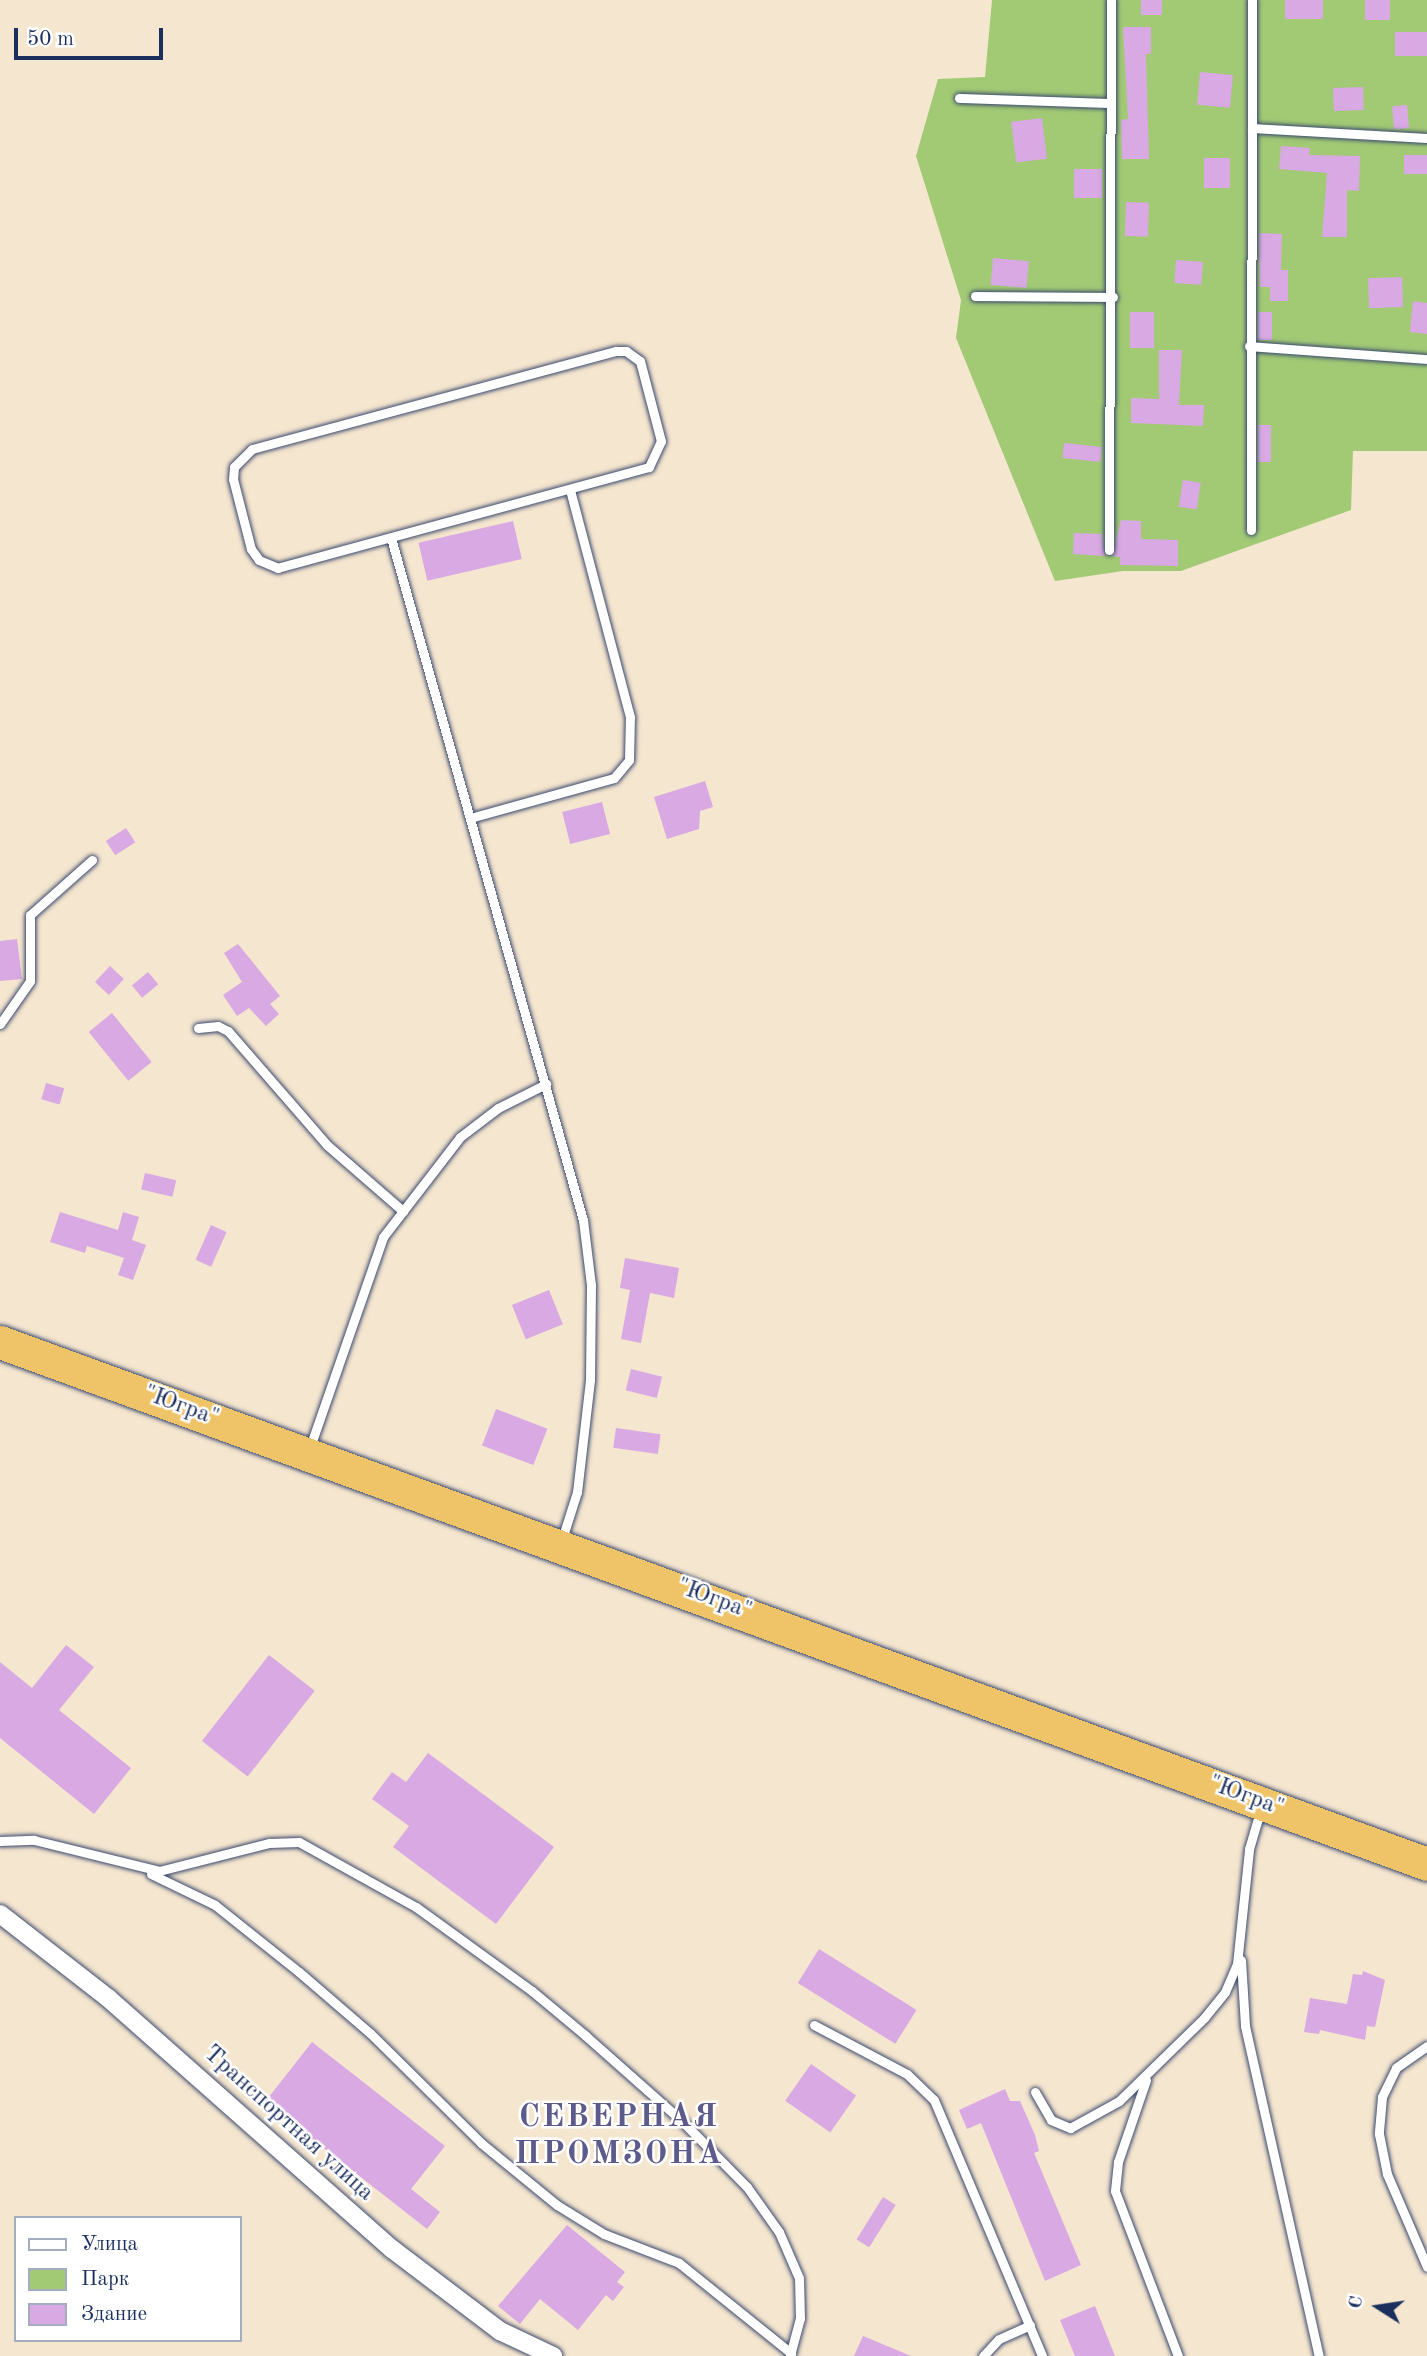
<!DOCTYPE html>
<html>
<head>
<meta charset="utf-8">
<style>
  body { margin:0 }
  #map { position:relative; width:1427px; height:2356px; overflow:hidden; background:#f5e6cf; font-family:"Old Standard TT",serif }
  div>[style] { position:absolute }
  .green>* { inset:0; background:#a2ca75 }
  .building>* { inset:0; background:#d8a9e2; transform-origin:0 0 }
  .roads { filter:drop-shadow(0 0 2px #3c4a6f) drop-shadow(0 0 2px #3c4a6f) }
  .lane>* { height:9px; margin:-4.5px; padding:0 4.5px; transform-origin:4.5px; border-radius:4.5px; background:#fff }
  .street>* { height:18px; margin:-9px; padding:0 9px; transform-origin:9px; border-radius:9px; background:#fff }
  .highway>* { height:33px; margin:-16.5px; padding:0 16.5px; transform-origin:16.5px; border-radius:16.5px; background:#efc469 }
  span { translate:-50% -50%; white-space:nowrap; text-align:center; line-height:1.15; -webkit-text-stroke:5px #fff; paint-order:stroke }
  .street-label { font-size:24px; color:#1b2f5e }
  .district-label { font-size:32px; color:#5d5a8c; font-weight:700; letter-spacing:2px }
  .legend { position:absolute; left:14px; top:2216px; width:228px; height:126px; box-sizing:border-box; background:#fff; border:2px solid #a4acbf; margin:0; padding:9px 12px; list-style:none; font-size:21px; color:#1b2f5e }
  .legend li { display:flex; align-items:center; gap:14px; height:35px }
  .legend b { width:35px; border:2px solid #a4acbf }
  .north { position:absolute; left:1343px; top:2272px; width:70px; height:70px; -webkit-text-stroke:5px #fff; paint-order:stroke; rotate:282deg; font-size:19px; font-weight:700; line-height:28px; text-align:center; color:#1b2f5e }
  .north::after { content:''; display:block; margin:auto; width:24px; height:32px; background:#1b2f5e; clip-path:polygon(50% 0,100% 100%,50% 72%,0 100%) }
  .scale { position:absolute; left:14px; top:28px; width:149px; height:32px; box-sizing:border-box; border:4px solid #1b2f5e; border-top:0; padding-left:9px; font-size:21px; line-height:24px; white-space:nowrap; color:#1b2f5e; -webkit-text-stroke:5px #fff; paint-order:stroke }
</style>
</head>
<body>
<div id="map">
  <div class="green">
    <div style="clip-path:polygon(992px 0,1427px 0,1427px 451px,1353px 451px,1351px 510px,1181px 571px,1123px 571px,1055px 581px,956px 338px,961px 300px,916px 156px,938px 79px,985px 77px)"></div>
  </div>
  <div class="building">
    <div style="left:1141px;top:0;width:21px;height:15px"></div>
    <div style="left:1285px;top:0;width:38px;height:19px"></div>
    <div style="left:1365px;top:0;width:25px;height:20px"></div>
    <div style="clip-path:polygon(1123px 27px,1151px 27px,1151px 54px,1146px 54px,1149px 159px,1122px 159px,1121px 120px,1128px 119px)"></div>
    <div style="left:1427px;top:32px;width:24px;height:32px;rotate:90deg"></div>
    <div style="left:1200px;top:72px;width:33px;height:33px;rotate:5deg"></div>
    <div style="left:1363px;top:87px;width:23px;height:30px;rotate:88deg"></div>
    <div style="left:1407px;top:105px;width:23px;height:15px;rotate:85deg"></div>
    <div style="left:1042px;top:118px;width:41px;height:31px;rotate:83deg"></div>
    <div style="clip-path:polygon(1281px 146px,1310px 148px,1309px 155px,1360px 156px,1359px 191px,1347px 190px,1347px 237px,1322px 237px,1327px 173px,1279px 169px)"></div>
    <div style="left:1404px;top:155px;width:23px;height:19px"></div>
    <div style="left:1204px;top:158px;width:26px;height:30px"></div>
    <div style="left:1074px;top:169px;width:28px;height:29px"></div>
    <div style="left:1126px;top:202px;width:23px;height:34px;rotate:2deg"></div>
    <div style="clip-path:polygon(1259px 233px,1282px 234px,1281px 270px,1288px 270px,1288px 301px,1270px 301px,1270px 287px,1260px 287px)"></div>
    <div style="left:993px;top:258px;width:36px;height:27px;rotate:5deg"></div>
    <div style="left:1176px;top:260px;width:27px;height:23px;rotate:4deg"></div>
    <div style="left:1402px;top:277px;width:30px;height:34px;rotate:88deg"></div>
    <div style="clip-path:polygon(1413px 301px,1427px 303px,1427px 334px,1410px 332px)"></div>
    <div style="left:1130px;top:312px;width:24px;height:36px"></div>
    <div style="left:1258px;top:312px;width:14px;height:28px"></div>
    <div style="clip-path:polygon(1159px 350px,1182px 350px,1179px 405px,1204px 405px,1203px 426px,1131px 423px,1131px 398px,1159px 399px)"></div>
    <div style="left:1258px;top:425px;width:13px;height:37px"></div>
    <div style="left:1064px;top:443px;width:38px;height:15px;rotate:6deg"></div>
    <div style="left:1183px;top:480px;width:18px;height:27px;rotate:9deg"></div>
    <div style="clip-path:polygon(1121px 520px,1141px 521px,1141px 539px,1178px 540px,1178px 566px,1120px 565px,1120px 557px,1112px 556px)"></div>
    <div style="left:513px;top:521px;width:39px;height:97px;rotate:77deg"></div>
    <div style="clip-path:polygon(1074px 533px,1102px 534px,1105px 556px,1073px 554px)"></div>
    <div style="clip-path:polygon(705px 781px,713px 807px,700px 811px,699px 829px,667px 839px,654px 797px)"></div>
    <div style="left:602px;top:802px;width:33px;height:41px;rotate:76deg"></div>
    <div style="left:126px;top:828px;width:17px;height:24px;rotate:57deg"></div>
    <div style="clip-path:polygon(17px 939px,22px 979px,0 981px,0 941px)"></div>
    <div style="clip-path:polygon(238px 944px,280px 996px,270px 1004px,279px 1014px,266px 1026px,249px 1008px,237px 1016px,223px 995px,242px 982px,224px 953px)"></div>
    <div style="left:110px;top:966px;width:19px;height:22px;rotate:43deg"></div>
    <div style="left:148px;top:972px;width:16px;height:21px;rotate:50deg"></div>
    <div style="left:112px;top:1013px;width:63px;height:30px;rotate:51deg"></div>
    <div style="left:46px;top:1083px;width:19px;height:17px;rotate:16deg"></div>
    <div style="left:145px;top:1173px;width:32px;height:17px;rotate:13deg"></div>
    <div style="clip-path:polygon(60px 1212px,118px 1230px,123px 1212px,139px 1217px,132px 1240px,146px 1245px,133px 1280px,118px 1275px,124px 1258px,87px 1246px,85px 1253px,50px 1242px)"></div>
    <div style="left:211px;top:1225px;width:17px;height:38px;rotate:24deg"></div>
    <div style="clip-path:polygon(625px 1258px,679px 1268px,674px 1298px,650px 1293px,641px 1343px,621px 1339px,630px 1290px,620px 1288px)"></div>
    <div style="left:549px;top:1290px;width:37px;height:40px;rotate:68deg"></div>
    <div style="left:631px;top:1369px;width:32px;height:22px;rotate:14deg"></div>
    <div style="left:496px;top:1409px;width:55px;height:39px;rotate:21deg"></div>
    <div style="left:616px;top:1428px;width:45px;height:20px;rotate:8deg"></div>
    <div style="clip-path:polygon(66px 1645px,94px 1667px,59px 1710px,131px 1768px,94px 1814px,0 1738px,0 1662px,32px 1688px)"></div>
    <div style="left:269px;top:1655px;width:58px;height:109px;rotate:38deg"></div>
    <div style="clip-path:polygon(428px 1753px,554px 1847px,496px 1924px,393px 1847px,409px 1826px,372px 1799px,392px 1772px,406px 1782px)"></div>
    <div style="left:819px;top:1949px;width:115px;height:40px;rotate:32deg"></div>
    <div style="clip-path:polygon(1363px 1971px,1385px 1980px,1375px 2027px,1367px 2026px,1365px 2040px,1320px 2030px,1319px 2034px,1304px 2032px,1310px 1998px,1347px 2004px,1353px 1974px,1362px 1975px)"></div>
    <div style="clip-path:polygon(312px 2042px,445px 2146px,411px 2189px,440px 2212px,427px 2229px,265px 2102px)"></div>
    <div style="left:811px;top:2064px;width:55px;height:45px;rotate:35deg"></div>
    <div style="clip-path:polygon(1005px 2089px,1010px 2101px,1020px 2101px,1035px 2135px,1039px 2151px,1034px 2153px,1081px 2265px,1045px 2281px,981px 2123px,967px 2129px,959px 2110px)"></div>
    <div style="left:883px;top:2197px;width:15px;height:50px;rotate:32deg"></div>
    <div style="clip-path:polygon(567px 2225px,625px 2272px,617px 2282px,624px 2287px,613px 2301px,606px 2295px,578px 2330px,540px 2299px,520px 2324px,498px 2306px)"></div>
    <div style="clip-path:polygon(1095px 2306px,1115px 2356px,1075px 2356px,1060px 2320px)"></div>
    <div style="clip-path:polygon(863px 2336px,911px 2356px,854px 2356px)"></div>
  </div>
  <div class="roads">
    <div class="lane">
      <div style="left:959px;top:98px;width:152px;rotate:1.9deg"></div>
      <div style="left:1252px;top:128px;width:175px;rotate:3.3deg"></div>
      <div style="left:975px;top:296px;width:138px;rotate:0.4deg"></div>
      <div style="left:1249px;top:346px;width:178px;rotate:4.2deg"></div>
      <div style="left:616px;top:351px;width:10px"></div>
      <div style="left:626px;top:351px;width:17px;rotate:36deg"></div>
      <div style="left:640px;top:361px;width:83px;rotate:75.3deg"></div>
      <div style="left:661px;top:441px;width:29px;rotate:115deg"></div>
      <div style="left:649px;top:467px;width:385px;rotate:164.8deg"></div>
      <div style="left:278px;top:568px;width:21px;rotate:-157deg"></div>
      <div style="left:259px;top:560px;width:14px;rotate:-126deg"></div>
      <div style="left:251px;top:549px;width:72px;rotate:-104.4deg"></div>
      <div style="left:233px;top:479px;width:12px;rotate:-85deg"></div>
      <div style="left:234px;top:467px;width:25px;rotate:-45deg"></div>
      <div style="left:252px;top:449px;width:377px;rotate:-15.1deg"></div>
      <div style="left:1251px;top:530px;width:530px;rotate:-89.89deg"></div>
      <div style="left:391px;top:538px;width:709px;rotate:74.28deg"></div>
      <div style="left:583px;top:1220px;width:65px;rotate:83deg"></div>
      <div style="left:591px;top:1285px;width:95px;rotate:90.6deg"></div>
      <div style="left:590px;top:1380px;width:113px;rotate:96.6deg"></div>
      <div style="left:577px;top:1492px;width:52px;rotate:107.7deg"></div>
      <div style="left:1109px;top:550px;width:550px;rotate:-89.79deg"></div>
      <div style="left:470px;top:818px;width:149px;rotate:-15.5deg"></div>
      <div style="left:614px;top:778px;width:23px;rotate:-50deg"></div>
      <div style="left:629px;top:760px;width:43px;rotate:-88.7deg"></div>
      <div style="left:630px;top:717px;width:235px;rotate:-104.8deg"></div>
      <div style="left:0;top:1024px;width:52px;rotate:-55.1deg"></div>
      <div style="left:30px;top:981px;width:66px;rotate:-90deg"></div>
      <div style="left:30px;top:915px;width:83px;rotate:-41.6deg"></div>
      <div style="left:198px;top:1028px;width:20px;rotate:-6deg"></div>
      <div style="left:218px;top:1026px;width:11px;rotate:27deg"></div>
      <div style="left:228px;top:1031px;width:151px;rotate:49deg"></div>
      <div style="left:327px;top:1145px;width:101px;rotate:41deg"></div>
      <div style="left:310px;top:1447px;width:222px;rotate:-70.8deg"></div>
      <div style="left:383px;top:1237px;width:126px;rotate:-52.4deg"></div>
      <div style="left:460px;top:1137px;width:48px;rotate:-37.3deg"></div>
      <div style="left:498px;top:1108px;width:54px;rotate:-26.6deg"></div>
      <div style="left:0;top:1841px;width:34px;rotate:-2deg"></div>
      <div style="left:34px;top:1840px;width:129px;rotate:13.9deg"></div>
      <div style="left:159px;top:1871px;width:114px;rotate:-14.3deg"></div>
      <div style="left:269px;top:1843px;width:30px;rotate:-2deg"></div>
      <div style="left:299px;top:1842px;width:134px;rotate:29.1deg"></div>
      <div style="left:416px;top:1907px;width:143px;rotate:35.9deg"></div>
      <div style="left:532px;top:1991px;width:70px;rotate:39.8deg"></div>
      <div style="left:586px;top:2036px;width:131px;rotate:41.6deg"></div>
      <div style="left:684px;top:2123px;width:90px;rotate:45.5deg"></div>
      <div style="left:747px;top:2187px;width:55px;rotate:54.6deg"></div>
      <div style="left:779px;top:2232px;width:50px;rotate:66.5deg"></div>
      <div style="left:799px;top:2278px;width:40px;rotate:88.6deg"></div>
      <div style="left:800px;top:2318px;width:39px;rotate:105deg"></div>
      <div style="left:151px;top:1874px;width:71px;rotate:25.8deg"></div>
      <div style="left:215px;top:1905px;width:107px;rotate:38.6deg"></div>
      <div style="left:299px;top:1972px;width:94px;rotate:40.7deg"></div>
      <div style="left:370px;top:2033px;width:156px;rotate:44.7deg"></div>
      <div style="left:481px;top:2143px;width:98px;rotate:39.2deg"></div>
      <div style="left:557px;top:2205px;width:55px;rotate:31.7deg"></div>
      <div style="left:604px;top:2234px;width:80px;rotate:21.1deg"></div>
      <div style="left:679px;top:2263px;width:144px;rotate:38.8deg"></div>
      <div style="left:1241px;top:1960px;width:66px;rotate:86.5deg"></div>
      <div style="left:1245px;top:2026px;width:338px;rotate:77.4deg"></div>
      <div style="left:814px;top:2025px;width:105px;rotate:27.8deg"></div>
      <div style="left:907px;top:2074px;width:37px;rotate:44deg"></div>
      <div style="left:934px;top:2100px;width:278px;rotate:67.1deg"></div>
      <div style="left:1427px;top:2046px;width:38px;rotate:145deg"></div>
      <div style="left:1396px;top:2068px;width:32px;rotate:116deg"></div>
      <div style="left:1382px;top:2097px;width:37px;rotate:95deg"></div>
      <div style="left:1379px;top:2134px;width:41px;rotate:78.7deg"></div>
      <div style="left:1387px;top:2174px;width:101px;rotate:66.7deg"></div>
      <div style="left:1146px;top:2080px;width:87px;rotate:108.9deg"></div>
      <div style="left:1118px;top:2162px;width:29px;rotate:96deg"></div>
      <div style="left:1115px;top:2191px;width:177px;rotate:69.1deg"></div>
      <div style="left:1035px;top:2092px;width:32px;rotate:60deg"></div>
      <div style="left:1051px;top:2120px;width:21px;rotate:23deg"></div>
      <div style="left:1070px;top:2128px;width:56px;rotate:-28.9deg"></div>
      <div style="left:1119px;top:2101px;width:119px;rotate:-44.3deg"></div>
      <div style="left:1204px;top:2018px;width:33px;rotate:-51deg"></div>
      <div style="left:1225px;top:1992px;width:30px;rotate:-67deg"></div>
      <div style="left:1237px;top:1964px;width:116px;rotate:-84deg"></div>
      <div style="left:1249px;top:1849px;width:43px;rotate:-73.7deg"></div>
      <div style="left:983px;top:2356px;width:23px;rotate:-47deg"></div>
      <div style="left:999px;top:2339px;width:34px;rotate:-24deg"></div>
    </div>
    <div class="street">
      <div style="left:0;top:1914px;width:137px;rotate:37.9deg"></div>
      <div style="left:108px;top:1998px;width:379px;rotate:41.5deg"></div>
      <div style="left:392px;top:2249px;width:136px;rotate:37.2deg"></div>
      <div style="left:500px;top:2331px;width:59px;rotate:25.3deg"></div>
    </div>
    <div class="highway">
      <div style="left:0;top:1342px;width:1519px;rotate:20.09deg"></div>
    </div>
  </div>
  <div class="street-label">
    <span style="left:181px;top:1407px;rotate:20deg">"Югра"</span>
    <span style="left:714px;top:1600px;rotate:20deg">"Югра"</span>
    <span style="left:1246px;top:1797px;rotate:20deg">"Югра"</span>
    <span style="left:288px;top:2124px;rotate:42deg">Транспортная улица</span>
  </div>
  <div class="district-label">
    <span style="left:619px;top:2137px">СЕВЕРНАЯ<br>ПРОМЗОНА</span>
  </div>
  <ul class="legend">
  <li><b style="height:9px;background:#fff"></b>Улица</li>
  <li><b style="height:19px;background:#a2ca75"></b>Парк</li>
  <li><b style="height:19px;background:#d8a9e2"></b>Здание</li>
  </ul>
  <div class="north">С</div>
  <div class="scale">50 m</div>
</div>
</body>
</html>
